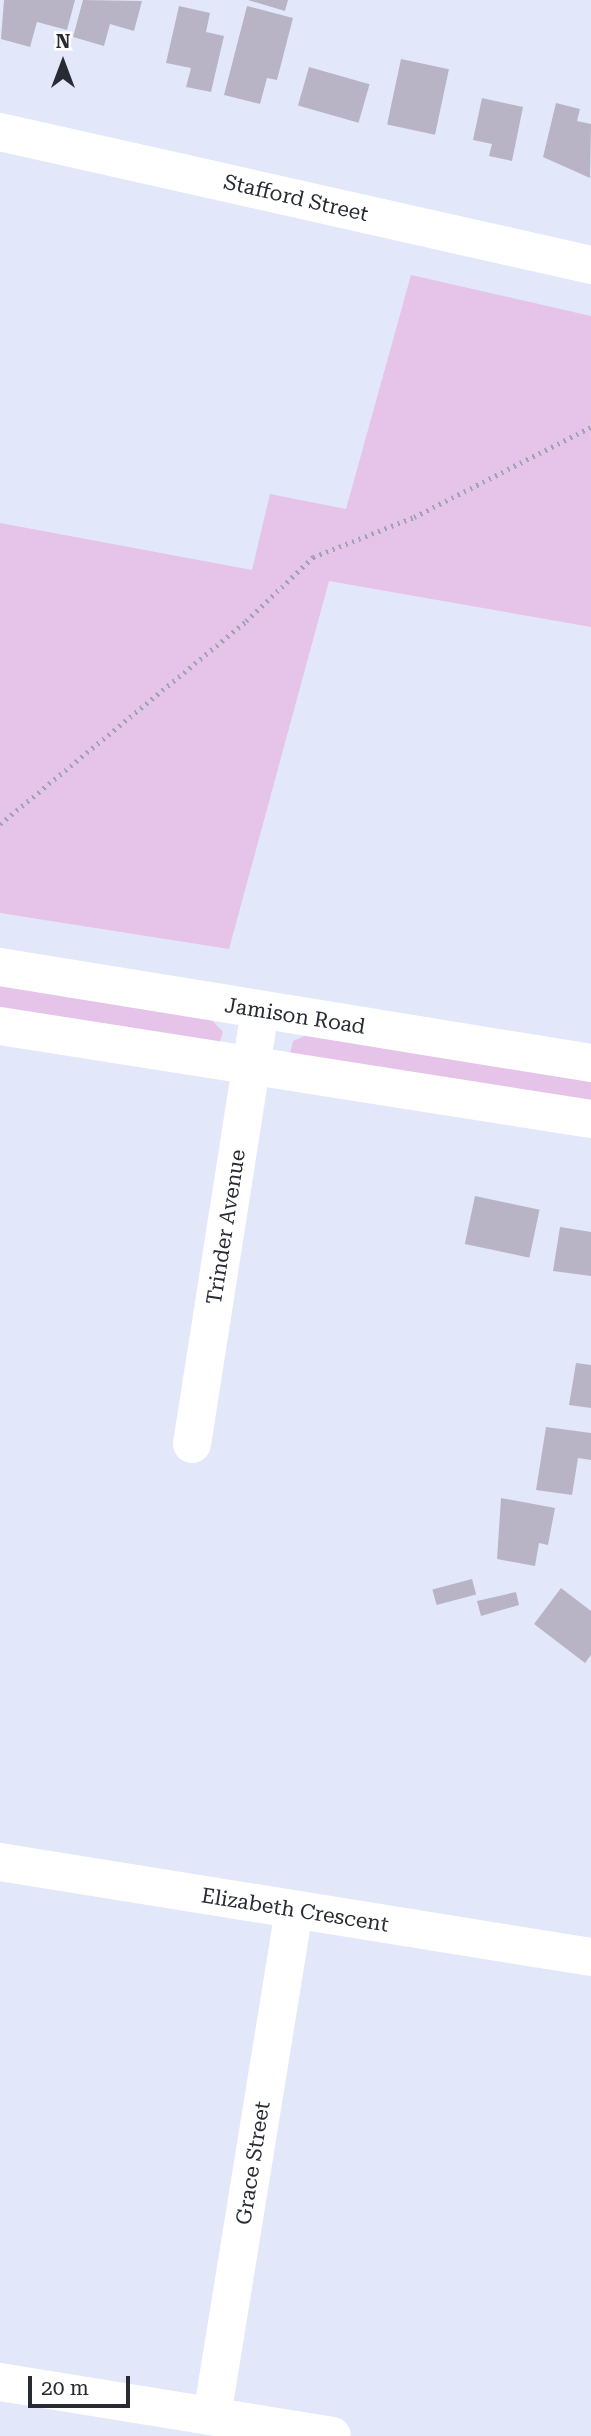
<!DOCTYPE html>
<html>
<head>
<meta charset="utf-8">
<style>
  body { margin:0 }
  #map { position:relative; width:591px; height:2436px; overflow:hidden; background:#e2e8fa; font-family:"Roboto Serif",serif }
  div>[style] { position:absolute }
  .green>* { inset:0; background:#e6c3e9 }
  .building>* { inset:0; background:#b8b4c5; transform-origin:0 0 }
  .path>* { height:4.5px; margin-top:-2.25px; transform-origin:0; background:repeating-linear-gradient(90deg,#a0a4b2 0 2px,transparent 0 7px) }
  .minor>* { height:38px; margin:-19px; padding:0 19px; transform-origin:19px; border-radius:19px; background:#fff }
  .major>* { height:38px; margin:-19px; padding:0 19px; transform-origin:19px; border-radius:19px; background:#fff }
  span { translate:-50% -50%; white-space:nowrap; text-align:center; line-height:1.15; -webkit-text-stroke:5px #fff; paint-order:stroke }
  .street-label { font-size:21px; color:#292b32 }
  .north { position:absolute; left:28px; top:28px; width:70px; height:70px; -webkit-text-stroke:5px #fff; paint-order:stroke; rotate:0deg; font-size:19px; font-weight:700; line-height:28px; text-align:center; color:#292b32 }
  .north::after { content:''; display:block; margin:auto; width:24px; height:32px; background:#292b32; clip-path:polygon(50% 0,100% 100%,50% 72%,0 100%) }
  .scale { position:absolute; left:28px; top:2376px; width:102px; height:32px; box-sizing:border-box; border:4px solid #292b32; border-top:0; padding-left:9px; font-size:21px; line-height:24px; white-space:nowrap; color:#292b32; -webkit-text-stroke:5px #fff; paint-order:stroke }
</style>
</head>
<body>
<div id="map">
  <div class="green">
    <div style="clip-path:polygon(411px 275px,591px 316px,591px 627px,329px 581px,229px 949px,0 913px,0 523px,252px 570px,270px 494px,346px 509px)"></div>
    <div style="clip-path:polygon(0 986px,211px 1019px,223px 1032px,219px 1045px,0 1018px)"></div>
    <div style="clip-path:polygon(307px 1035px,591px 1080px,591px 1110px,290px 1053px,293px 1041px)"></div>
  </div>
  <div class="building">
    <div style="clip-path:polygon(4px 0,75px 0,67px 30px,37px 22px,30px 47px,1px 39px)"></div>
    <div style="clip-path:polygon(83px 0,142px 1px,134px 31px,110px 24px,104px 46px,73px 37px)"></div>
    <div style="clip-path:polygon(248px 0,288px 0,285px 11px)"></div>
    <div style="clip-path:polygon(179px 6px,210px 13px,206px 32px,224px 36px,211px 92px,186px 87px,191px 68px,166px 63px)"></div>
    <div style="clip-path:polygon(247px 6px,293px 18px,277px 80px,267px 78px,260px 104px,224px 95px)"></div>
    <div style="left:401px;top:59px;width:49px;height:67px;rotate:12deg"></div>
    <div style="left:309px;top:67px;width:63px;height:40px;rotate:16deg"></div>
    <div style="clip-path:polygon(482px 98px,523px 107px,512px 161px,489px 156px,492px 144px,473px 140px)"></div>
    <div style="clip-path:polygon(556px 103px,580px 109px,577px 121px,591px 124px,590px 178px,543px 157px)"></div>
    <div style="left:475px;top:1196px;width:66px;height:49px;rotate:12deg"></div>
    <div style="clip-path:polygon(560px 1227px,591px 1232px,591px 1276px,553px 1271px)"></div>
    <div style="clip-path:polygon(576px 1363px,591px 1365px,591px 1408px,569px 1405px)"></div>
    <div style="clip-path:polygon(546px 1427px,591px 1433px,591px 1460px,578px 1458px,572px 1495px,536px 1490px)"></div>
    <div style="clip-path:polygon(501px 1498px,555px 1508px,548px 1545px,539px 1543px,535px 1566px,497px 1559px)"></div>
    <div style="left:472px;top:1579px;width:16px;height:41px;rotate:75deg"></div>
    <div style="clip-path:polygon(561px 1588px,591px 1611px,591px 1655px,585px 1663px,534px 1624px)"></div>
    <div style="clip-path:polygon(516px 1592px,519px 1605px,481px 1616px,477px 1601px)"></div>
  </div>
  <div class="path">
    <div style="left:0;top:824px;width:319px;rotate:-39.5deg"></div>
    <div style="left:246px;top:621px;width:93px;rotate:-43.7deg"></div>
    <div style="left:313px;top:557px;width:109px;rotate:-21.6deg"></div>
    <div style="left:414px;top:517px;width:199px;rotate:-27deg"></div>
  </div>
  <div class="minor">
    <div style="left:0;top:132px;width:606px;rotate:12.68deg"></div>
    <div style="left:192px;top:1444px;width:438px;rotate:-81.1deg"></div>
    <div style="left:0;top:1862px;width:599px;rotate:9.13deg"></div>
    <div style="left:0;top:2382px;width:336px;rotate:9.2deg"></div>
    <div style="left:212px;top:2416px;width:513px;rotate:-80.79deg"></div>
  </div>
  <div class="major">
    <div style="left:0;top:967px;width:599px;rotate:9.23deg"></div>
    <div style="left:0;top:1026px;width:598px;rotate:8.94deg"></div>
  </div>
  <div class="street-label">
    <span style="left:296px;top:198px;rotate:13deg">Stafford Street</span>
    <span style="left:295px;top:1016px;rotate:9deg">Jamison Road</span>
    <span style="left:226px;top:1227px;rotate:-81deg">Trinder Avenue</span>
    <span style="left:295px;top:1910px;rotate:9deg">Elizabeth Crescent</span>
    <span style="left:253px;top:2163px;rotate:-81deg">Grace Street</span>
  </div>
  <div class="north">N</div>
  <div class="scale">20 m</div>
</div>
</body>
</html>
